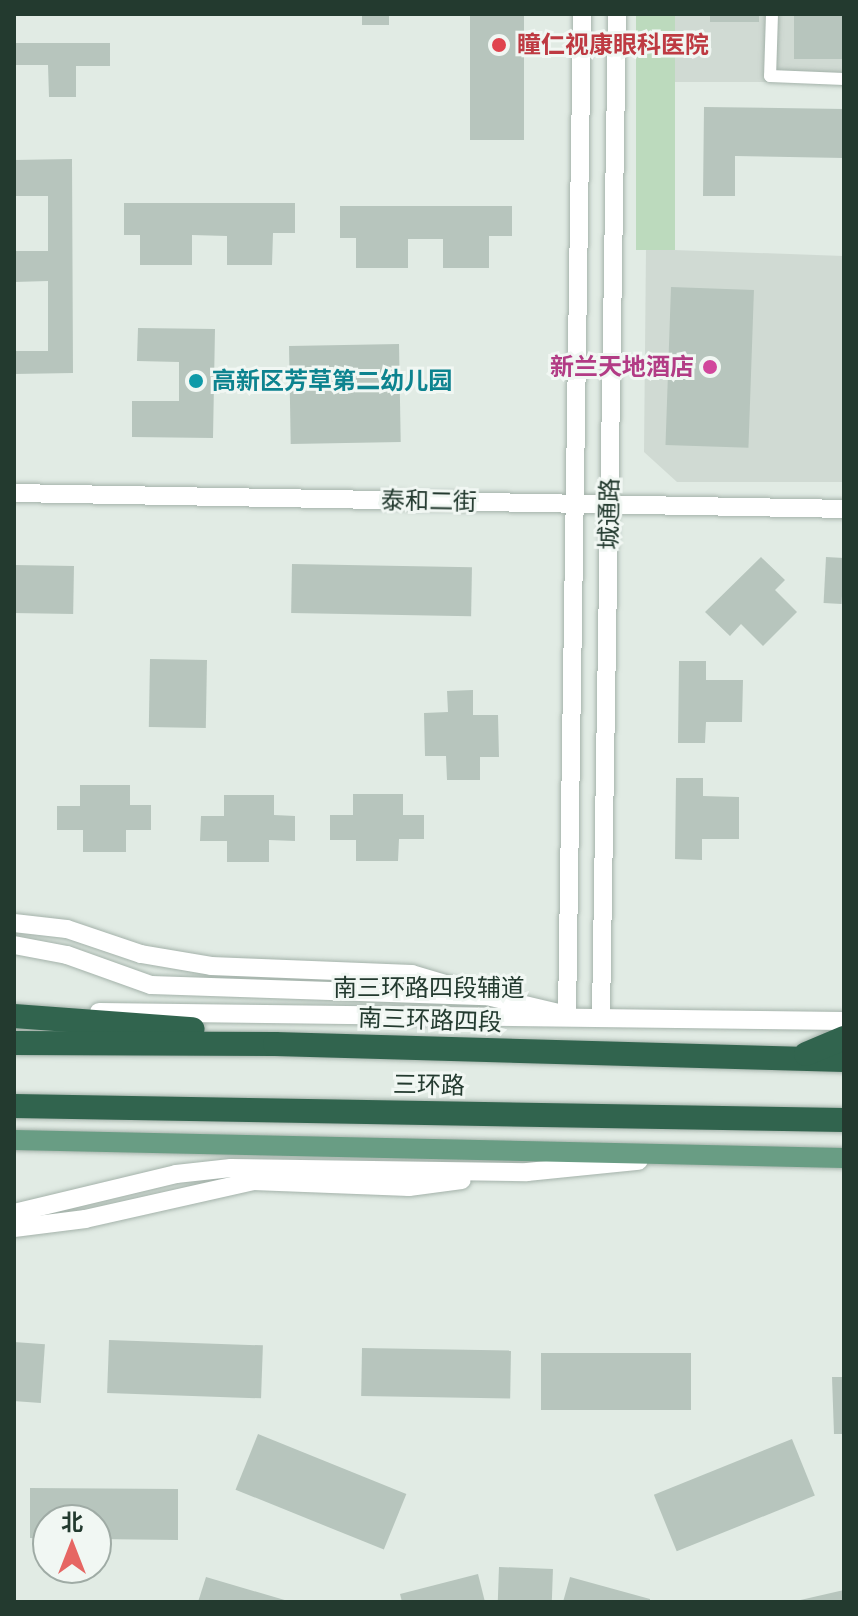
<!DOCTYPE html>
<html>
<head>
<meta charset="utf-8">
<style>
  body { margin:0 }
  #map { position:relative; width:858px; height:1616px; overflow:hidden; background:#e1ebe4; font-family:"Archivo Narrow","Noto Sans SC",sans-serif }
  div>[style] { position:absolute }
  .built>* { inset:0; background:#d0dad3; transform-origin:0 0 }
  .green>* { inset:0; background:#bcdabd; transform-origin:0 0 }
  .building>* { inset:0; background:#b7c5bd; transform-origin:0 0 }
  .roads { filter:drop-shadow(0 0 2px #a4b2aa) drop-shadow(0 0 2px #a4b2aa) }
  .street>* { height:12px; margin:-6px; padding:0 6px; transform-origin:6px; border-radius:6px; background:#fff }
  .secondary>* { height:18px; margin:-9px; padding:0 9px; transform-origin:9px; border-radius:9px; background:#fff }
  .primary>* { height:20px; margin:-10px; padding:0 10px; transform-origin:10px; border-radius:10px; background:#699d84 }
  .highway>* { height:24px; margin:-12px; padding:0 12px; transform-origin:12px; border-radius:12px; background:#31644e }
  .dots>* { width:22px; height:22px; translate:-50% -50%; box-sizing:border-box; border:4px solid #f1f7f3; border-radius:50% }
  span { translate:-50% -50%; white-space:nowrap; text-align:center; line-height:1.15; -webkit-text-stroke:6px #f1f7f3; paint-order:stroke }
  .health-label { font-size:24px; color:#be3a42; font-weight:700 }
  .left { translate:0 -50%; text-align:left }
  .hotel-label { font-size:24px; color:#b23c85; font-weight:700 }
  .right { translate:-100% -50%; text-align:right }
  .culture-label { font-size:24px; color:#0d838f; font-weight:700 }
  .street-label { font-size:24px; color:#233a2f }
  .frame { position:absolute; inset:0; border:16px solid #233a2f; pointer-events:none }
  .north { position:absolute; left:32px; top:1504px; width:80px; height:80px; box-sizing:border-box; background:#f1f7f3; border:2px solid #9faba5; border-radius:50%; rotate:0deg; font-size:22px; font-weight:700; line-height:32px; text-align:center; color:#233a2f }
  .north::after { content:''; display:block; margin:auto; width:28px; height:36px; background:#e66663; clip-path:polygon(50% 0,100% 100%,50% 72%,0 100%) }
</style>
</head>
<body>
<div id="map">
  <div class="built">
    <div style="left:675px;top:14px;width:169px;height:68px"></div>
    <div style="clip-path:polygon(646px 249px,844px 256px,844px 482px,677px 482px,644px 452px)"></div>
  </div>
  <div class="green">
    <div style="left:636px;top:14px;width:39px;height:236px"></div>
  </div>
  <div class="building">
    <div style="left:362px;top:14px;width:27px;height:11px"></div>
    <div style="left:470px;top:14px;width:54px;height:126px"></div>
    <div style="left:710px;top:14px;width:49px;height:8px"></div>
    <div style="left:794px;top:14px;width:50px;height:45px"></div>
    <div style="clip-path:polygon(14px 43px,110px 43px,110px 66px,76px 66px,76px 97px,49px 97px,48px 65px,14px 65px)"></div>
    <div style="clip-path:polygon(704px 107px,844px 109px,844px 158px,735px 156px,735px 196px,703px 196px)"></div>
    <div style="clip-path:polygon(72px 159px,73px 373px,14px 374px,14px 351px,48px 351px,48px 281px,14px 282px,14px 251px,48px 251px,48px 196px,14px 196px,14px 160px)"></div>
    <div style="clip-path:polygon(124px 203px,295px 203px,295px 233px,273px 233px,272px 265px,227px 265px,227px 236px,192px 235px,192px 265px,140px 265px,140px 235px,124px 235px)"></div>
    <div style="clip-path:polygon(340px 206px,512px 206px,512px 236px,489px 236px,489px 268px,443px 268px,443px 239px,408px 239px,408px 268px,356px 268px,356px 238px,340px 238px)"></div>
    <div style="left:671px;top:287px;width:83px;height:158px;rotate:2deg"></div>
    <div style="clip-path:polygon(138px 328px,215px 329px,213px 438px,132px 437px,132px 401px,179px 401px,179px 362px,137px 361px)"></div>
    <div style="left:399px;top:344px;width:98px;height:110px;rotate:89deg"></div>
    <div style="clip-path:polygon(761px 557px,785px 580px,775px 590px,797px 612px,763px 646px,741px 624px,730px 636px,705px 612px)"></div>
    <div style="left:826px;top:557px;width:18px;height:46px;rotate:3deg"></div>
    <div style="left:292px;top:564px;width:180px;height:49px;rotate:1deg"></div>
    <div style="left:14px;top:565px;width:60px;height:48px;rotate:1deg"></div>
    <div style="left:150px;top:659px;width:57px;height:68px;rotate:1deg"></div>
    <div style="clip-path:polygon(679px 661px,706px 661px,706px 680px,743px 680px,742px 722px,706px 722px,705px 743px,678px 743px)"></div>
    <div style="clip-path:polygon(473px 690px,473px 715px,498px 715px,499px 757px,480px 757px,480px 780px,447px 780px,446px 756px,425px 756px,424px 713px,448px 712px,447px 691px)"></div>
    <div style="clip-path:polygon(676px 778px,703px 778px,703px 796px,739px 797px,739px 839px,702px 839px,702px 860px,675px 859px)"></div>
    <div style="clip-path:polygon(80px 785px,130px 785px,130px 805px,151px 805px,151px 830px,126px 830px,126px 852px,83px 852px,83px 830px,57px 830px,57px 806px,80px 806px)"></div>
    <div style="clip-path:polygon(353px 794px,403px 794px,403px 815px,424px 815px,424px 839px,399px 839px,398px 861px,356px 861px,356px 840px,330px 840px,330px 815px,353px 815px)"></div>
    <div style="clip-path:polygon(224px 795px,274px 795px,274px 815px,295px 816px,295px 841px,269px 840px,269px 862px,227px 862px,227px 841px,200px 841px,201px 816px,224px 816px)"></div>
    <div style="left:109px;top:1340px;width:154px;height:53px;rotate:2deg"></div>
    <div style="left:14px;top:1342px;width:31px;height:59px;rotate:4deg"></div>
    <div style="left:362px;top:1348px;width:149px;height:48px;rotate:1deg"></div>
    <div style="left:541px;top:1353px;width:150px;height:57px"></div>
    <div style="clip-path:polygon(832px 1377px,844px 1377px,844px 1434px,834px 1434px)"></div>
    <div style="left:258px;top:1434px;width:160px;height:60px;rotate:22deg"></div>
    <div style="left:792px;top:1439px;width:61px;height:149px;rotate:68deg"></div>
    <div style="clip-path:polygon(30px 1488px,178px 1489px,178px 1540px,96px 1539px,96px 1520px,48px 1520px,48px 1539px,30px 1538px)"></div>
    <div style="left:499px;top:1567px;width:54px;height:35px;rotate:2deg"></div>
    <div style="clip-path:polygon(478px 1574px,485px 1602px,402px 1602px,400px 1594px)"></div>
    <div style="clip-path:polygon(206px 1577px,288px 1601px,288px 1602px,198px 1602px)"></div>
    <div style="clip-path:polygon(570px 1577px,650px 1599px,650px 1602px,563px 1602px)"></div>
    <div style="clip-path:polygon(844px 1590px,844px 1602px,796px 1602px,796px 1601px)"></div>
  </div>
  <div class="roads">
    <div class="street">
      <div style="left:772px;top:14px;width:62px;rotate:91.8deg"></div>
      <div style="left:770px;top:76px;width:74px;rotate:2.3deg"></div>
    </div>
    <div class="secondary">
      <div style="left:14px;top:493px;width:830px;rotate:1.1deg"></div>
      <div style="left:14px;top:923px;width:53px;rotate:6.5deg"></div>
      <div style="left:67px;top:929px;width:78px;rotate:18.7deg"></div>
      <div style="left:141px;top:954px;width:71px;rotate:9.7deg"></div>
      <div style="left:211px;top:966px;width:201px;rotate:2.3deg"></div>
      <div style="left:412px;top:974px;width:52px;rotate:16.7deg"></div>
      <div style="left:14px;top:945px;width:54px;rotate:10.7deg"></div>
      <div style="left:67px;top:955px;width:89px;rotate:19.7deg"></div>
      <div style="left:151px;top:985px;width:336px;rotate:1.9deg"></div>
      <div style="left:487px;top:996px;width:82px;rotate:13.4deg"></div>
      <div style="left:567px;top:1015px;width:1001px;rotate:-89.14deg"></div>
      <div style="left:99px;top:1012px;width:745px;rotate:0.69deg"></div>
      <div style="left:601px;top:1015px;width:1001px;rotate:-89.08deg"></div>
      <div style="left:14px;top:1213px;width:167px;rotate:-13.5deg"></div>
      <div style="left:176px;top:1174px;width:55px;rotate:-6.2deg"></div>
      <div style="left:231px;top:1168px;width:296px;rotate:0.8deg"></div>
      <div style="left:527px;top:1172px;width:112px;rotate:-5.7deg"></div>
      <div style="left:14px;top:1228px;width:72px;rotate:-7.2deg"></div>
      <div style="left:85px;top:1219px;width:172px;rotate:-12.7deg"></div>
      <div style="left:253px;top:1181px;width:156px;rotate:2.2deg"></div>
      <div style="left:409px;top:1187px;width:53px;rotate:-7.5deg"></div>
    </div>
    <div class="primary">
      <div style="left:14px;top:1140px;width:830px;rotate:1.24deg"></div>
    </div>
    <div class="highway">
      <div style="left:14px;top:1016px;width:179px;rotate:4.2deg"></div>
      <div style="left:14px;top:1043px;width:261px;rotate:0.2deg"></div>
      <div style="left:275px;top:1044px;width:569px;rotate:1.61deg"></div>
      <div style="left:806px;top:1054px;width:41px;rotate:-22.8deg"></div>
      <div style="left:14px;top:1106px;width:830px;rotate:0.97deg"></div>
    </div>
  </div>
  <div class="dots">
    <div style="left:499px;top:45px;background:#e0444e"></div>
    <div style="left:710px;top:367px;background:#d1479c"></div>
    <div style="left:196px;top:381px;background:#0f9aa8"></div>
  </div>
  <div class="health-label">
    <span class="left" style="left:517px;top:45px">瞳仁视康眼科医院</span>
  </div>
  <div class="hotel-label">
    <span class="right" style="left:694px;top:367px">新兰天地酒店</span>
  </div>
  <div class="culture-label">
    <span class="left" style="left:212px;top:381px">高新区芳草第二幼儿园</span>
  </div>
  <div class="street-label">
    <span style="left:429px;top:501px;rotate:1deg">泰和二街</span>
    <span style="left:609px;top:514px;rotate:-89deg">城通路</span>
    <span style="left:429px;top:988px">南三环路四段辅道</span>
    <span style="left:430px;top:1020px;rotate:2deg">南三环路四段</span>
    <span style="left:429px;top:1085px;rotate:1deg">三环路</span>
  </div>
  <div class="frame"></div>
  <div class="north">北</div>
</div>
</body>
</html>
